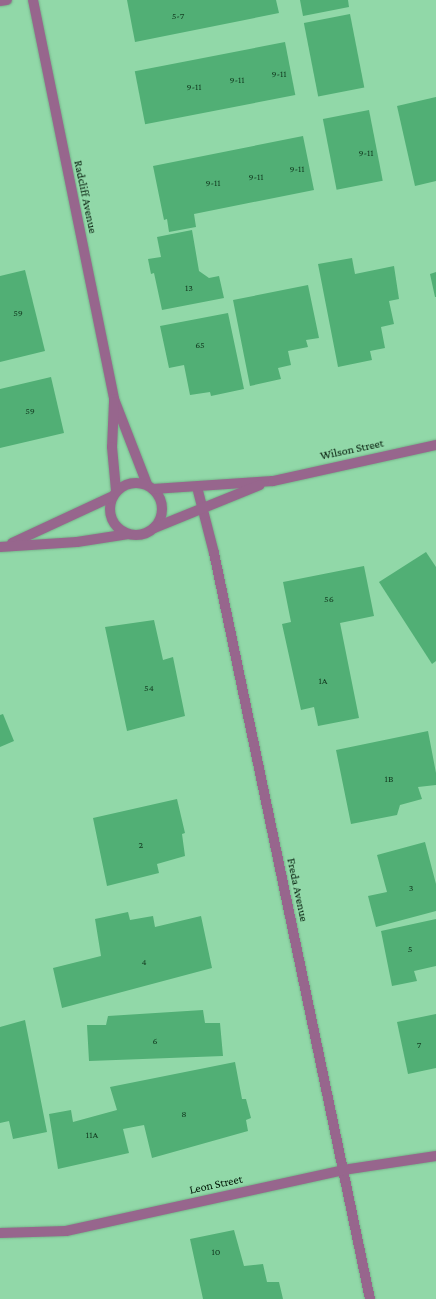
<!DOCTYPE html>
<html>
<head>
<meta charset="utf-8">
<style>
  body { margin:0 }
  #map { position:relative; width:436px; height:1299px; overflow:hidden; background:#91d8a8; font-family:"Crimson Pro",serif }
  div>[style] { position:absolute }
  .building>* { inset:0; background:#51af75; transform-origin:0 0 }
  .roads { filter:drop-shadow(0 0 1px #77b58b) drop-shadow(0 0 1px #77b58b) }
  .street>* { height:10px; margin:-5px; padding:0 5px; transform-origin:5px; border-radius:5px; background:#97668d }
  .street>.ring { margin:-5px; padding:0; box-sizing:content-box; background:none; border:10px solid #97668d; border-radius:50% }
  span { translate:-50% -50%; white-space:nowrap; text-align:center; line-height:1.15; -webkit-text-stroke:4px #91d8a8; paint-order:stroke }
  .number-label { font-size:10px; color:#143d22 }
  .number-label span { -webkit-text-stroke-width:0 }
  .street-label { font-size:12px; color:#001707 }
</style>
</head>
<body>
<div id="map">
  <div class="building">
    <div style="clip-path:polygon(127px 0,276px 0,279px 13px,135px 42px)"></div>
    <div style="clip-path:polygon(300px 0,348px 0,349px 7px,303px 16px)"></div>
    <div style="left:350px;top:14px;width:75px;height:47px;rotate:79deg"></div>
    <div style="left:285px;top:42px;width:54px;height:153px;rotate:79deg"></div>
    <div style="clip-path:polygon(436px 97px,436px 181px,415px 186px,397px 106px)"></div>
    <div style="left:369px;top:110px;width:72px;height:47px;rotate:79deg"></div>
    <div style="clip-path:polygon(303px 136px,314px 190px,194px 214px,196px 227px,169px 232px,167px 219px,164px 220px,153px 166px)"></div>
    <div style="clip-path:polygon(192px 230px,199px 271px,209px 278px,219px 276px,224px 298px,162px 310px,154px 273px,151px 274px,148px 259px,161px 257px,157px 237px)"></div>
    <div style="clip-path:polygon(352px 258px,355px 274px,394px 266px,399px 299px,389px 301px,394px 324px,381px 327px,385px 348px,370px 351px,372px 360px,338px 367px,318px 264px)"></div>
    <div style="clip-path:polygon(25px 270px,45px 351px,0 362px,0 276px)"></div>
    <div style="clip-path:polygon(436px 272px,436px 297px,435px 297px,430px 274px)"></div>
    <div style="clip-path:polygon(308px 285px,319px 338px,306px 340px,308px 347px,288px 351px,291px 365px,278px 368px,281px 379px,250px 386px,233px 300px)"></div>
    <div style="clip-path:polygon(228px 313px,244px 389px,211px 396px,210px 392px,190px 395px,184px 365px,169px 368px,160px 326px)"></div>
    <div style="clip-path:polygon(51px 377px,64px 433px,0 448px,0 389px)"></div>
    <div style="clip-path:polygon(426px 552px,436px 567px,436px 661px,432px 664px,379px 582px)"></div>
    <div style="clip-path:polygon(364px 566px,374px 616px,340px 623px,359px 718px,318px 726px,314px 707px,301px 710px,282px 624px,291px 622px,283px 582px)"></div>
    <div style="clip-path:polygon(154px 620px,163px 660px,173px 657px,185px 716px,127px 731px,105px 627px)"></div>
    <div style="clip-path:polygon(3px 714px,14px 741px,0 747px,0 715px)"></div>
    <div style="clip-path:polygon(428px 731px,436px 773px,436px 785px,418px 787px,422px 799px,400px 805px,397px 815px,351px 824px,336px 750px)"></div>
    <div style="clip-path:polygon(177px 799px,185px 833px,182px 834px,185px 856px,157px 864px,159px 873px,107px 886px,93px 818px)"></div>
    <div style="clip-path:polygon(425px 842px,436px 884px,436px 911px,376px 927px,368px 896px,387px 892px,377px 855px)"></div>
    <div style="clip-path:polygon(128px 912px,130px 920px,153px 916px,155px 927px,201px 916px,212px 968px,62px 1008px,53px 968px,101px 956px,95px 919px)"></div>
    <div style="clip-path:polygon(436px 919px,436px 966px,414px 971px,417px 981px,392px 986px,381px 931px)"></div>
    <div style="clip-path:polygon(203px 1010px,205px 1023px,220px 1023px,223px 1056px,89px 1061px,87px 1025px,106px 1025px,108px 1016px)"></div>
    <div style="clip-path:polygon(436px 1014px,436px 1068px,408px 1074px,397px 1022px)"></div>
    <div style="clip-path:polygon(25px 1020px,47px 1132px,13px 1139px,9px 1121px,0 1123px,0 1027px)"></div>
    <div style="clip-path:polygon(235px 1062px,242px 1099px,246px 1099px,251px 1118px,246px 1120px,248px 1131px,152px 1158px,144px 1125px,123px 1129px,129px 1153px,58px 1169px,49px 1114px,71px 1110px,73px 1122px,117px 1110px,110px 1087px)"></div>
    <div style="clip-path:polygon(234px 1230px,244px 1266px,263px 1264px,267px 1282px,279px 1282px,283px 1299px,203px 1299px,190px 1239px)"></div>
  </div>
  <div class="roads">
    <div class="street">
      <div style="left:33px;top:0;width:407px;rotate:78.5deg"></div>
      <div style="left:114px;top:399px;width:91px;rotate:68.8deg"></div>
      <div style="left:0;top:1px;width:7px;rotate:-8deg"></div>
      <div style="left:114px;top:402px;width:45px;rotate:92.5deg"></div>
      <div style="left:112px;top:447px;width:43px;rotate:84.7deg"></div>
      <div class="ring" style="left:110px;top:483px;width:42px;height:42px"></div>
      <div style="left:197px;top:487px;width:68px;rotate:75.6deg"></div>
      <div style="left:214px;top:553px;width:762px;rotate:78.19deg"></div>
      <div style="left:153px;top:489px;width:120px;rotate:-3.8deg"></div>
      <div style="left:273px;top:481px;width:167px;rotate:-12.5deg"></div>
      <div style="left:154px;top:528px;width:114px;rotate:-22.1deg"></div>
      <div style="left:12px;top:543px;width:109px;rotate:-24.9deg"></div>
      <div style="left:0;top:547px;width:77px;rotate:-3.7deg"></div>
      <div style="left:77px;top:542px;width:52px;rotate:-8.9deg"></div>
      <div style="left:0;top:1233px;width:66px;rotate:-1.7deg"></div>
      <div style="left:66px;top:1231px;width:284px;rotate:-12.4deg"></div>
      <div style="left:343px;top:1170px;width:94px;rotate:-8.6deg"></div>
    </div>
  </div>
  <div class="number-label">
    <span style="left:178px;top:16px">5-7</span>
    <span style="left:279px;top:74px">9-11</span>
    <span style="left:237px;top:80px">9-11</span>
    <span style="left:194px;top:87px">9-11</span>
    <span style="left:366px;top:153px">9-11</span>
    <span style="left:297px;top:169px">9-11</span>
    <span style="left:256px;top:177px">9-11</span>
    <span style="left:213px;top:183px">9-11</span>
    <span style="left:189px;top:288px">13</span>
    <span style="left:18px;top:313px">59</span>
    <span style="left:200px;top:345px">65</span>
    <span style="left:30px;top:411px">59</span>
    <span style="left:329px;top:599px">56</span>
    <span style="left:323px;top:681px">1A</span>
    <span style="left:149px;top:688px">54</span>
    <span style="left:389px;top:779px">1B</span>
    <span style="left:141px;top:845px">2</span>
    <span style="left:411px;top:888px">3</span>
    <span style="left:410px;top:949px">5</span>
    <span style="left:144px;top:962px">4</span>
    <span style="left:155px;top:1041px">6</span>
    <span style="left:419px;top:1045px">7</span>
    <span style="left:184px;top:1114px">8</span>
    <span style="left:92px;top:1135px">11A</span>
    <span style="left:216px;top:1252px">10</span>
  </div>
  <div class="street-label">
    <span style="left:85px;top:197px;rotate:78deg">Radcliff Avenue</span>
    <span style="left:352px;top:450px;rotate:-12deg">Wilson Street</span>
    <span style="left:297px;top:890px;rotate:78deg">Freda Avenue</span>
    <span style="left:216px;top:1185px;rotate:-12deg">Leon Street</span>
  </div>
</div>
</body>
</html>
